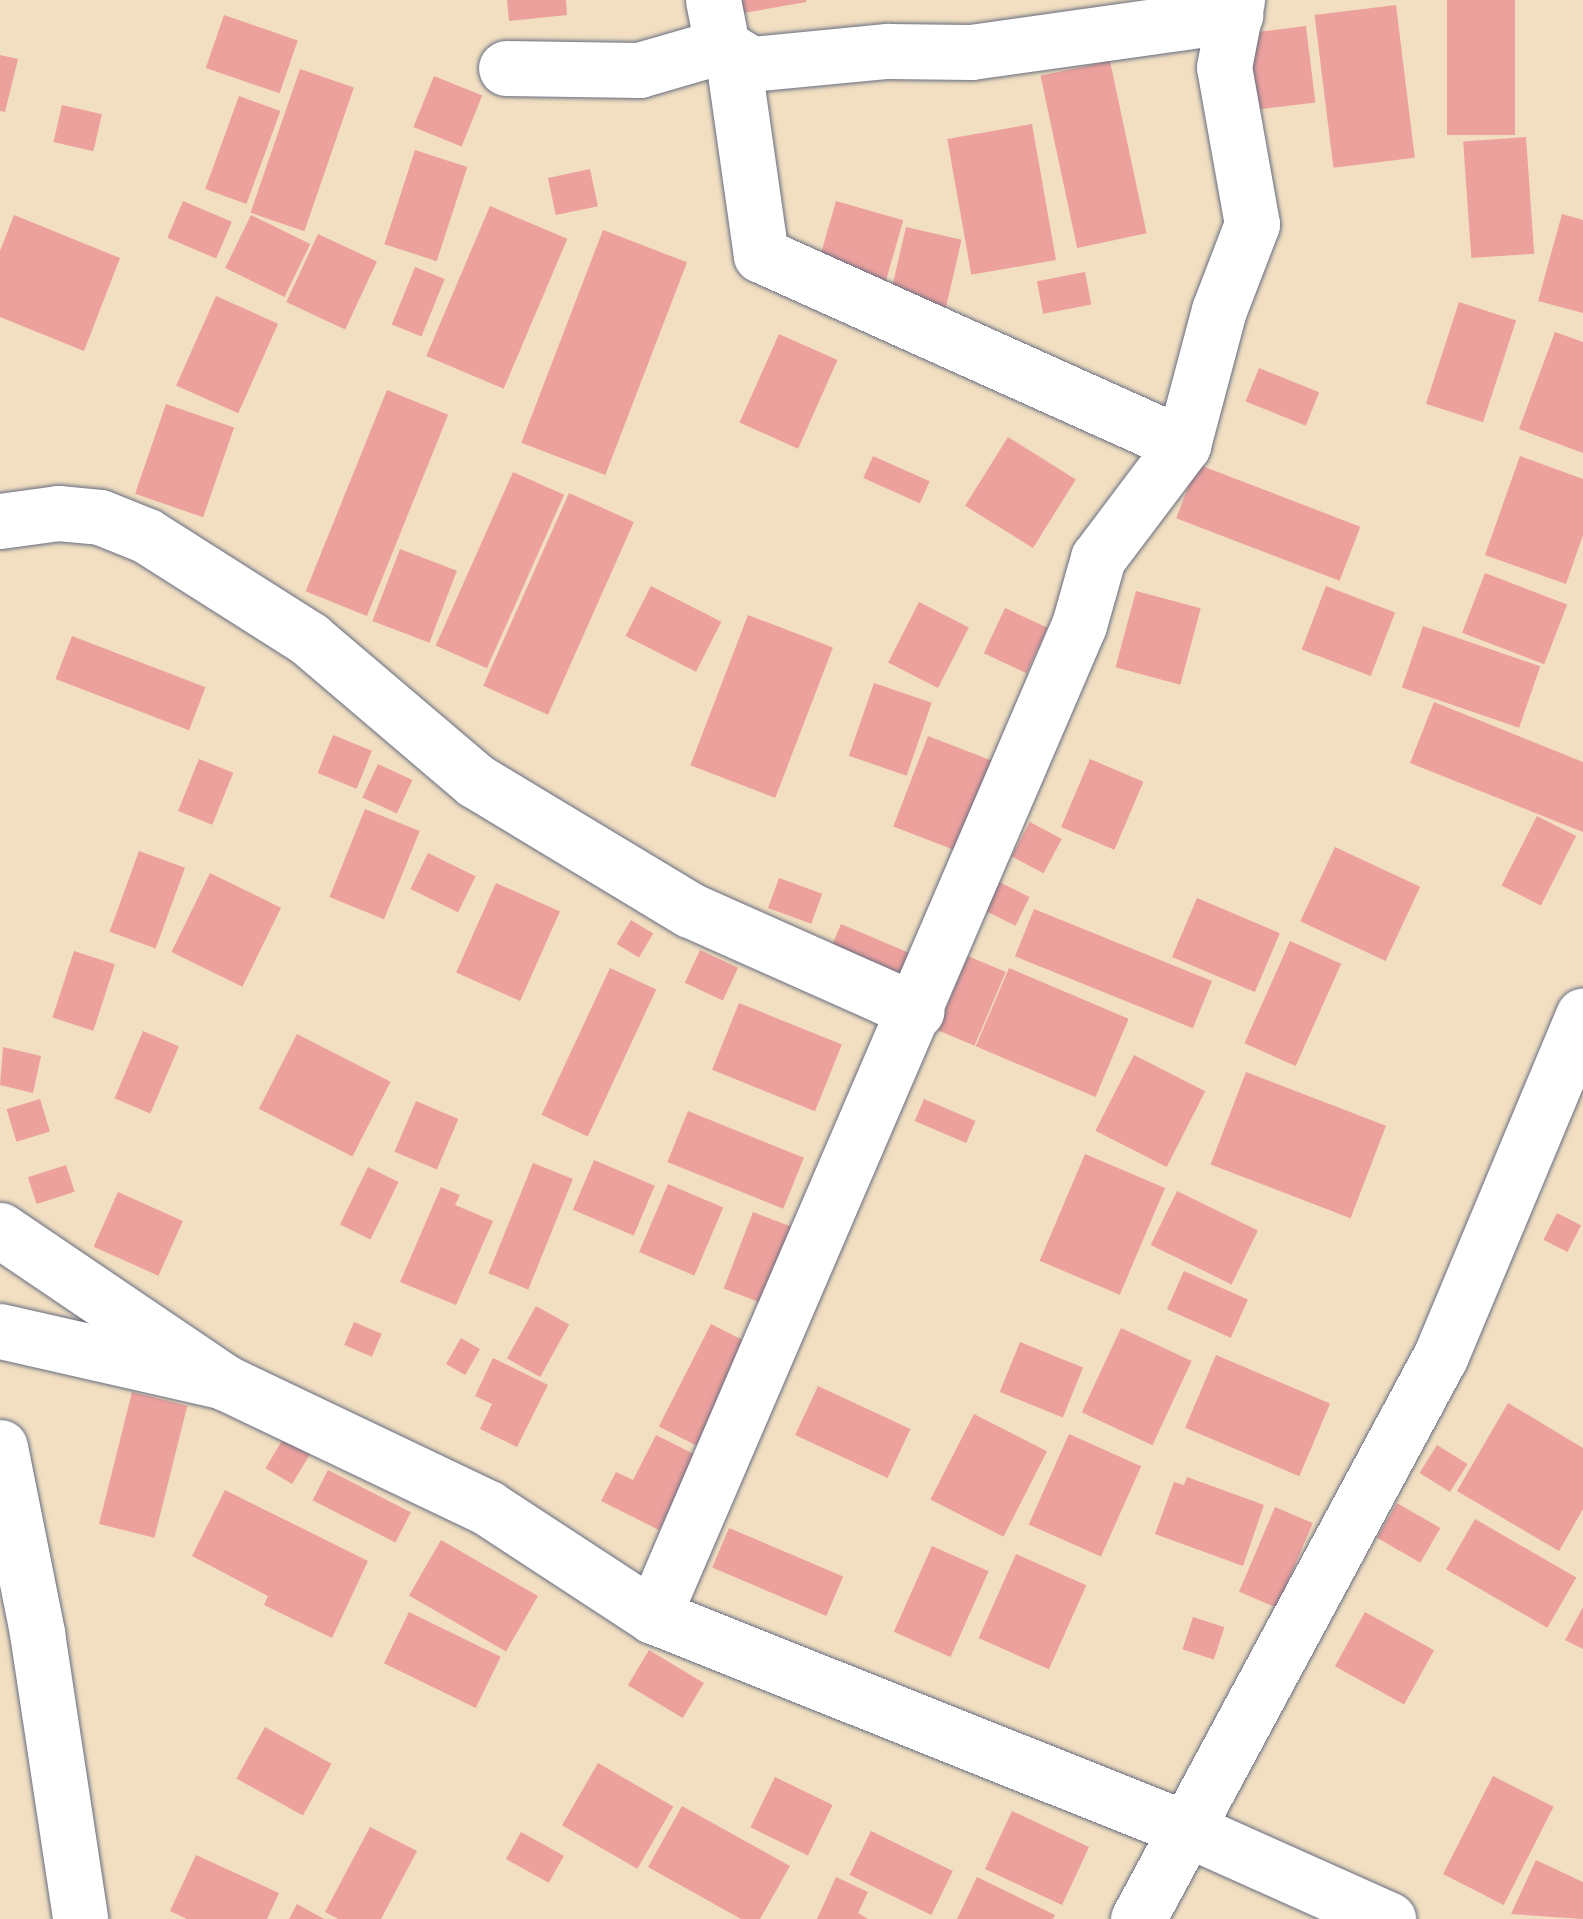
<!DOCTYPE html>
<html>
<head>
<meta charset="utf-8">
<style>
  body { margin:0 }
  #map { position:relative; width:1583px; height:1919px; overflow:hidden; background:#f2dfc1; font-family:Vollkorn,serif }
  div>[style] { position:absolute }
  .building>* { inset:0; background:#eca19d; transform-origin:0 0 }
  .roads { filter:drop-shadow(0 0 2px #666d81) drop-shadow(0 0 2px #666d81) }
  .street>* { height:55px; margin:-27.5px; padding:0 27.5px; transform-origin:27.5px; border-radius:27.5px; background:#fff }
  .secondary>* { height:55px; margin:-27.5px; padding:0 27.5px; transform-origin:27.5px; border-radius:27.5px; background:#fff }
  span { translate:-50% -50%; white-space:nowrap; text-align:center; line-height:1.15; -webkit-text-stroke:10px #fdfcf7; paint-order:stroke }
</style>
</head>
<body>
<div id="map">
  <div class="building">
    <div style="clip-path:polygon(507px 0,566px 0,567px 15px,509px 21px)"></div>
    <div style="clip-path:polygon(729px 0,806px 0,806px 2px,732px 15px)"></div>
    <div style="left:1447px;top:0;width:68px;height:135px"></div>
    <div style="left:1396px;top:5px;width:154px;height:82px;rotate:83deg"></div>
    <div style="left:224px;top:15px;width:78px;height:56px;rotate:19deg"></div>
    <div style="left:1306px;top:26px;width:77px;height:66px;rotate:83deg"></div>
    <div style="clip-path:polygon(0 55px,18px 59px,5px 112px,0 111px)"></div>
    <div style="left:1110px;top:61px;width:176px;height:71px;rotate:78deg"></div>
    <div style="left:300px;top:69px;width:57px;height:152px;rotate:19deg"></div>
    <div style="left:434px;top:76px;width:52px;height:55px;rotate:22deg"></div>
    <div style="left:239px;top:96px;width:44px;height:99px;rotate:20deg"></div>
    <div style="left:62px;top:105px;width:41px;height:38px;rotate:13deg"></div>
    <div style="left:1032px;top:124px;width:138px;height:86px;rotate:80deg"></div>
    <div style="left:1526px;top:137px;width:117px;height:63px;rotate:86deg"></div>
    <div style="left:415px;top:150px;width:55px;height:99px;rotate:18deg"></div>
    <div style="left:590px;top:169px;width:38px;height:43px;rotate:78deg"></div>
    <div style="left:183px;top:201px;width:53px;height:40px;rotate:23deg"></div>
    <div style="left:836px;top:201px;width:70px;height:69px;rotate:16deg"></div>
    <div style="left:490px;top:206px;width:84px;height:163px;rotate:23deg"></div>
    <div style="clip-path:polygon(1562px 214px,1583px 220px,1583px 313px,1538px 301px)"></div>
    <div style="clip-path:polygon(14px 215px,120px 258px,84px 351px,0 317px,0 251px)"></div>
    <div style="left:251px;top:215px;width:66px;height:59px;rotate:26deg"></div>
    <div style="left:906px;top:227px;width:57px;height:69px;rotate:13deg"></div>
    <div style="left:603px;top:230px;width:90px;height:228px;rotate:21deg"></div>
    <div style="left:318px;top:234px;width:65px;height:75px;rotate:25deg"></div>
    <div style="left:415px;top:267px;width:32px;height:62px;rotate:22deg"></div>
    <div style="left:1085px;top:272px;width:33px;height:49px;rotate:79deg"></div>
    <div style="left:216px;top:296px;width:68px;height:98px;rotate:24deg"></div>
    <div style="left:1459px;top:302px;width:60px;height:107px;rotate:18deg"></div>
    <div style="clip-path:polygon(1555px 332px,1583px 342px,1583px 453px,1519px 429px)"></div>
    <div style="left:779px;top:334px;width:64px;height:97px;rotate:24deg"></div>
    <div style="left:1259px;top:368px;width:65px;height:36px;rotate:22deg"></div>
    <div style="left:387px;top:390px;width:66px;height:217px;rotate:22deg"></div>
    <div style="left:166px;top:404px;width:72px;height:95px;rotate:19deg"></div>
    <div style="left:1008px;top:437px;width:80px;height:81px;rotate:32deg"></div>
    <div style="left:873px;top:456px;width:62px;height:24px;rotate:24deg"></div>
    <div style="clip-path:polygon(1520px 456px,1583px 479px,1583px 535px,1566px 584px,1485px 555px)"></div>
    <div style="left:1197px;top:464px;width:175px;height:58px;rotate:21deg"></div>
    <div style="left:513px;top:472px;width:56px;height:190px;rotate:24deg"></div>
    <div style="left:569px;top:493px;width:71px;height:211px;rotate:24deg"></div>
    <div style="left:400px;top:549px;width:61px;height:77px;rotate:21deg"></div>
    <div style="left:1485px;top:573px;width:88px;height:64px;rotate:21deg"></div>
    <div style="left:651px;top:586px;width:79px;height:56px;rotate:27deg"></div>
    <div style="left:1326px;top:586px;width:74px;height:68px;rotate:21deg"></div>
    <div style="left:1136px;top:591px;width:67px;height:79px;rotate:15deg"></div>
    <div style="left:919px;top:602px;width:56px;height:68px;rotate:27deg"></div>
    <div style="left:1005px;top:608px;width:47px;height:50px;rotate:25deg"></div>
    <div style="left:748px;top:615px;width:91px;height:161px;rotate:21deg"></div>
    <div style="left:1423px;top:626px;width:124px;height:65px;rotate:19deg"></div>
    <div style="left:72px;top:636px;width:143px;height:46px;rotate:21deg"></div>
    <div style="left:874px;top:683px;width:61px;height:77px;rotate:19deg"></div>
    <div style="clip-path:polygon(1434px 702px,1583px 762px,1583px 832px,1410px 763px)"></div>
    <div style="left:333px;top:735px;width:42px;height:41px;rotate:22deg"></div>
    <div style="left:928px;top:736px;width:75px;height:97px;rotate:21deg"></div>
    <div style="left:199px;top:759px;width:37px;height:56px;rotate:22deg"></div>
    <div style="left:1090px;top:759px;width:58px;height:74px;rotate:23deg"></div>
    <div style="left:378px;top:764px;width:38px;height:37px;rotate:25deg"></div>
    <div style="left:365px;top:809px;width:59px;height:95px;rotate:22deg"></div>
    <div style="left:1537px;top:816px;width:44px;height:78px;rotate:27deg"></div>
    <div style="left:1030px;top:822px;width:36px;height:39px;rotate:28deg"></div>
    <div style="left:1335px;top:847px;width:94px;height:82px;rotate:25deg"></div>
    <div style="left:139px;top:851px;width:49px;height:86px;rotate:20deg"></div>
    <div style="left:428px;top:853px;width:53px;height:40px;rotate:26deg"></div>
    <div style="left:210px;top:873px;width:79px;height:88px;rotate:26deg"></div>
    <div style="left:779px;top:878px;width:46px;height:32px;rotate:20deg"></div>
    <div style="left:999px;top:882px;width:34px;height:32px;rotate:26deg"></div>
    <div style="left:496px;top:883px;width:70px;height:98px;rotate:24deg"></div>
    <div style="left:1197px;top:898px;width:90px;height:64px;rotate:23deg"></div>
    <div style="left:1034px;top:909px;width:192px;height:51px;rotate:22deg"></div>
    <div style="left:631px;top:920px;width:26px;height:28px;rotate:31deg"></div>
    <div style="left:841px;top:924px;width:75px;height:31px;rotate:23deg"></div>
    <div style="left:1290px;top:941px;width:56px;height:112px;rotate:24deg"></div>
    <div style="left:700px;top:950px;width:42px;height:36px;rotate:25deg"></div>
    <div style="left:74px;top:951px;width:43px;height:70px;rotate:18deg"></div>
    <div style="left:968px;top:956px;width:41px;height:80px;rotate:23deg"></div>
    <div style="left:610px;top:968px;width:51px;height:162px;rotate:25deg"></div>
    <div style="left:1009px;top:968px;width:130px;height:85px;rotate:23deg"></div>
    <div style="left:739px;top:1003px;width:111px;height:72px;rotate:22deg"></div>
    <div style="left:143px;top:1031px;width:39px;height:73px;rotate:23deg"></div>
    <div style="left:297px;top:1034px;width:105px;height:84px;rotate:27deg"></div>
    <div style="clip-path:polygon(3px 1047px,41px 1056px,33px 1093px,0 1085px)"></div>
    <div style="left:1134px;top:1055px;width:80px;height:85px;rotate:27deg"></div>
    <div style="left:1246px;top:1072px;width:150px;height:99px;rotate:21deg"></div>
    <div style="left:40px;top:1099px;width:34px;height:35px;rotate:73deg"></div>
    <div style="left:924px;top:1099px;width:56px;height:24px;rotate:23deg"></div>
    <div style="left:416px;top:1101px;width:46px;height:55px;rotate:23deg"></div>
    <div style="left:688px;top:1111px;width:125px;height:55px;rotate:22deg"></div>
    <div style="left:1085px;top:1154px;width:87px;height:116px;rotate:23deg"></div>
    <div style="left:594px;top:1160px;width:66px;height:54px;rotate:23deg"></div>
    <div style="left:533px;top:1163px;width:43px;height:119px;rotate:22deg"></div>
    <div style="left:66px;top:1165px;width:28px;height:40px;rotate:72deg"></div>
    <div style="left:368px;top:1167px;width:34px;height:64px;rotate:26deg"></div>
    <div style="left:668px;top:1184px;width:60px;height:74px;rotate:23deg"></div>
    <div style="clip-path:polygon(441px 1187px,460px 1195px,455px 1205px,493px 1221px,456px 1305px,400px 1282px)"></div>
    <div style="left:1177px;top:1191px;width:90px;height:60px;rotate:26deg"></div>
    <div style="left:118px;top:1192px;width:71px;height:60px;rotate:24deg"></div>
    <div style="left:753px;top:1212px;width:44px;height:82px;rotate:21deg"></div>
    <div style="left:1557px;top:1213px;width:27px;height:30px;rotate:27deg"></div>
    <div style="left:1184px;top:1271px;width:70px;height:42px;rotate:24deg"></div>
    <div style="left:536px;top:1306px;width:38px;height:60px;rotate:29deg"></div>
    <div style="left:354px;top:1322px;width:30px;height:25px;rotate:23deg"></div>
    <div style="left:711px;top:1324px;width:42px;height:115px;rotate:27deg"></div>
    <div style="left:1121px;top:1328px;width:78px;height:93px;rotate:25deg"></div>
    <div style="left:461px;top:1338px;width:22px;height:30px;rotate:30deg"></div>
    <div style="left:1020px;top:1342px;width:68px;height:54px;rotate:22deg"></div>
    <div style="left:1216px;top:1355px;width:124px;height:79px;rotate:23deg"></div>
    <div style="clip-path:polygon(493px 1358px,548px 1385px,517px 1447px,480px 1429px,492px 1404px,475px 1396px)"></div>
    <div style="left:818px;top:1386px;width:102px;height:54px;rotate:25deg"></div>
    <div style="left:132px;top:1392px;width:57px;height:136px;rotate:14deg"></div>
    <div style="clip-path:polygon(1508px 1403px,1583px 1448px,1583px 1509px,1559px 1551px,1457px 1491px)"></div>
    <div style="left:974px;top:1414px;width:82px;height:96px;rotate:27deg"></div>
    <div style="left:1069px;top:1434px;width:79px;height:99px;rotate:24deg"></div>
    <div style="clip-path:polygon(656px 1435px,696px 1455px,659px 1530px,601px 1501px,616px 1472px,633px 1480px)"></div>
    <div style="left:283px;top:1439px;width:31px;height:34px;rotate:31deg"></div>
    <div style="left:1437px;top:1445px;width:36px;height:33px;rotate:32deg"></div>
    <div style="left:328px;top:1470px;width:93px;height:34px;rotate:27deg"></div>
    <div style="clip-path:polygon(1187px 1477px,1264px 1505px,1243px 1566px,1155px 1534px,1174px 1482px,1184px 1485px)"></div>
    <div style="clip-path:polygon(225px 1490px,368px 1561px,332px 1638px,264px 1605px,268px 1596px,192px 1556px)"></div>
    <div style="left:1397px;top:1503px;width:50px;height:40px;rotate:30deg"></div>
    <div style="left:1275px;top:1507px;width:41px;height:92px;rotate:23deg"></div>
    <div style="left:1475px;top:1519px;width:117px;height:58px;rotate:30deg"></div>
    <div style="left:729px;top:1528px;width:124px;height:43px;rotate:23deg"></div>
    <div style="left:441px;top:1540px;width:112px;height:64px;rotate:30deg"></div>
    <div style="left:932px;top:1546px;width:62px;height:94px;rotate:24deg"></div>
    <div style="left:1016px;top:1554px;width:77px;height:92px;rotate:24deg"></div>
    <div style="clip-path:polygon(1583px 1607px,1583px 1649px,1565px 1640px)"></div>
    <div style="left:409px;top:1612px;width:102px;height:57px;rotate:26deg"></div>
    <div style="left:1365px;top:1612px;width:79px;height:62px;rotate:29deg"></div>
    <div style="left:1193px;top:1617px;width:33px;height:34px;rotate:18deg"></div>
    <div style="left:649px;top:1650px;width:64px;height:41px;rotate:31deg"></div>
    <div style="left:265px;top:1727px;width:76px;height:59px;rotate:29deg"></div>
    <div style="left:598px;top:1763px;width:87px;height:72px;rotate:30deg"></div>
    <div style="left:1493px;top:1776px;width:68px;height:110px;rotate:27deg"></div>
    <div style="left:775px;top:1777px;width:64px;height:56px;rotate:26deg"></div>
    <div style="clip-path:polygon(682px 1806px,790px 1866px,760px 1919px,741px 1919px,648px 1867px)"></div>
    <div style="left:1012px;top:1811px;width:85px;height:64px;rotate:25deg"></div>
    <div style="clip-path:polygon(370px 1827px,417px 1851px,381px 1919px,338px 1919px,325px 1912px)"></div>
    <div style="left:871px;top:1831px;width:91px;height:49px;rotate:26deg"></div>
    <div style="left:521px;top:1832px;width:49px;height:31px;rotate:29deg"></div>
    <div style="clip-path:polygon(196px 1855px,279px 1893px,267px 1919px,187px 1919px,170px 1911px)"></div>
    <div style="clip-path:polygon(1536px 1860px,1583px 1882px,1583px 1919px,1511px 1914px)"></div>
    <div style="clip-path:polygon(836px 1877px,868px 1892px,858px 1913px,868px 1919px,817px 1919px)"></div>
    <div style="clip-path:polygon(977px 1877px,1055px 1915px,1053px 1919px,957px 1919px)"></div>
    <div style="clip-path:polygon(297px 1904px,324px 1919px,289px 1919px)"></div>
  </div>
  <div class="roads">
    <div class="street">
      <div style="left:713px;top:0;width:47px;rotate:78.9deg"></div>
      <div style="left:722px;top:46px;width:34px;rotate:32deg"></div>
      <div style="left:751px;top:64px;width:137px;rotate:-5.5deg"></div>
      <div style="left:887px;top:51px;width:84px;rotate:0.7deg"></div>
      <div style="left:971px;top:52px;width:267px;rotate:-8deg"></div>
      <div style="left:733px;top:59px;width:198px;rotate:81.9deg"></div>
      <div style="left:761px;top:255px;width:463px;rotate:24.2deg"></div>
      <div style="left:506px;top:68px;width:133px;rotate:0.9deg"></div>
      <div style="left:639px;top:70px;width:86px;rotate:-16.1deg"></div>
      <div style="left:0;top:521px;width:59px;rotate:-7.9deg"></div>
      <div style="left:58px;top:513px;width:42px;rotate:5.4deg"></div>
      <div style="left:100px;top:517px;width:51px;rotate:22deg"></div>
      <div style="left:147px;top:536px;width:192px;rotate:32.4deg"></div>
      <div style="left:309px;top:639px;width:219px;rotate:40.4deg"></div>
      <div style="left:476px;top:781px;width:250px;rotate:31.1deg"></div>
      <div style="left:690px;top:910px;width:248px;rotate:24deg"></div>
      <div style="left:0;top:1331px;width:230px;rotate:12.8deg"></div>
      <div style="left:0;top:1447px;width:190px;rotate:78.7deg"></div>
      <div style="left:37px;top:1633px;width:289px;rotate:81.4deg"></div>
      <div style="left:653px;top:1616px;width:1079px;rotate:-66.74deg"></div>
      <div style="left:1079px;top:625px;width:70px;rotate:-74.2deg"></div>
      <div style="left:1098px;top:558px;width:141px;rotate:-53deg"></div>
      <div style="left:1183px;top:445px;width:140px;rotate:-75.1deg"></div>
      <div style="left:1219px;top:310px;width:92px;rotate:-69deg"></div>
      <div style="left:1252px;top:224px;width:159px;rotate:-100.1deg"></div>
      <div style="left:1224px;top:67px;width:68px;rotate:-79deg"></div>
      <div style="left:1138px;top:1919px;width:640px;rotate:-61.75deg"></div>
      <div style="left:1441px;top:1355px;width:368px;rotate:-67.3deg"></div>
    </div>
    <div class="secondary">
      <div style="left:0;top:1230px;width:273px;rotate:34.1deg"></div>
      <div style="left:226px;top:1383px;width:290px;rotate:25.5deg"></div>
      <div style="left:488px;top:1508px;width:197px;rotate:33.2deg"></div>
      <div style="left:653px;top:1616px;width:570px;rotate:21.75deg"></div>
      <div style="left:1182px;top:1827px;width:226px;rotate:24.1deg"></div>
    </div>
  </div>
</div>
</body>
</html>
